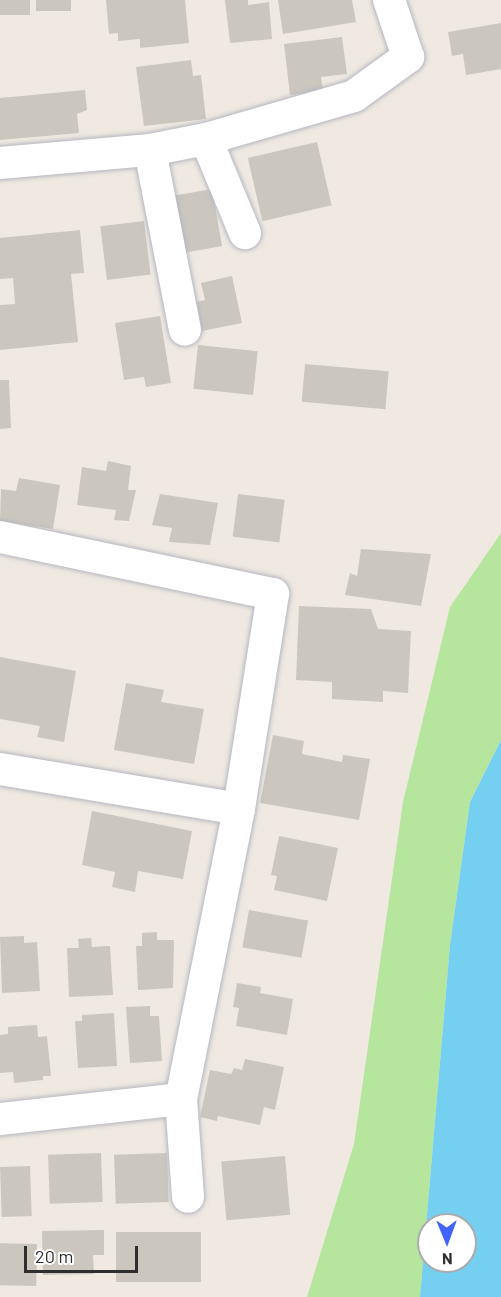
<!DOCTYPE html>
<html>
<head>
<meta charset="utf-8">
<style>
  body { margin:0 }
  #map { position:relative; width:501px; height:1297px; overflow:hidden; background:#efe9e1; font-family:Barlow,sans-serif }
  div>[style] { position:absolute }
  .green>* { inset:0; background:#b6e59e }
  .water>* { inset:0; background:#75cff0 }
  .building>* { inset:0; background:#cbc7bf; transform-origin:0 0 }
  .roads { filter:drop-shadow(0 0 2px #b4b7c1) drop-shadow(0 0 2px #b4b7c1) }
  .minor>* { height:32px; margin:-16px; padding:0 16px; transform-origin:16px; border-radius:16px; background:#fff }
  span { translate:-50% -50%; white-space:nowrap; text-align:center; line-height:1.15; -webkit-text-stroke:4.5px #fff; paint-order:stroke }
  .north { position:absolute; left:417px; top:1213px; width:60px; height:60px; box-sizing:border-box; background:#fff; border:2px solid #ababab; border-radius:50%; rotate:179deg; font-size:16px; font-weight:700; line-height:24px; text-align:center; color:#2e2e2e }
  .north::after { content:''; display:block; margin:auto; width:21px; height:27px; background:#4264fb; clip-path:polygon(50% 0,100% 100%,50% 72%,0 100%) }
  .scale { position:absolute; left:24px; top:1246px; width:114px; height:27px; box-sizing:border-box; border:3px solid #2e2e2e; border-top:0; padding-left:8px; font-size:18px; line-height:21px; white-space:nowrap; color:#2e2e2e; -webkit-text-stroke:4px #fff; paint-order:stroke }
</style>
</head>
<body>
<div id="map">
  <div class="green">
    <div style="clip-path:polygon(501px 533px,501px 740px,470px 802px,450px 945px,420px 1297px,307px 1297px,354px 1144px,403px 802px,450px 607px)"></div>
  </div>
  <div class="water">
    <div style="clip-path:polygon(evenodd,501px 740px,501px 1297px,420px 1297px,450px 945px,470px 802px,501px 740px,429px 1225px,465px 1225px,465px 1261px,429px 1261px,429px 1225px)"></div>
  </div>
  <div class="building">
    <div style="left:0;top:0;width:30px;height:15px"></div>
    <div style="left:36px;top:0;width:35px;height:11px"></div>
    <div style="clip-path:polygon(106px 0,185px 0,189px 43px,140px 48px,140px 39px,118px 41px,118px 33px,109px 34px)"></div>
    <div style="clip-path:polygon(225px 0,248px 0,248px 5px,269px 2px,272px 39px,230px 43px)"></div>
    <div style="clip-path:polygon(278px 0,352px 0,356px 22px,283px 34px)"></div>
    <div style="clip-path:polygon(501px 23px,501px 69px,466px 75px,463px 54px,452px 56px,448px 32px)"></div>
    <div style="clip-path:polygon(342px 37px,347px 74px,321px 77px,323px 91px,290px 95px,284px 44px)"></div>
    <div style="clip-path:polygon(191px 60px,193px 76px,201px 75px,206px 119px,144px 126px,136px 67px)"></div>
    <div style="clip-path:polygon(85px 90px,87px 110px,77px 114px,79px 133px,0 140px,0 98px)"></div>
    <div style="left:317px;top:142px;width:65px;height:71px;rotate:77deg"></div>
    <div style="left:212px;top:189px;width:58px;height:42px;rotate:80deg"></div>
    <div style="left:144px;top:221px;width:54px;height:44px;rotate:83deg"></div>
    <div style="clip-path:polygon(80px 230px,84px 273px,71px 274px,78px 342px,0 350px,0 305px,15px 304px,13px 278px,0 279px,0 238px)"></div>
    <div style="clip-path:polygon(232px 276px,242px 323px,202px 331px,197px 302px,205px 300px,201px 283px)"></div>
    <div style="clip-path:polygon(160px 316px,171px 383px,146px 387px,144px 377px,124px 380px,115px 323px)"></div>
    <div style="left:198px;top:345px;width:60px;height:44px;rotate:6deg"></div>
    <div style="left:305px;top:364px;width:84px;height:38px;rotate:5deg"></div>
    <div style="clip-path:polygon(0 380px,9px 380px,11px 428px,0 429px)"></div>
    <div style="clip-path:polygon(108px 461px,131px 466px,128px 490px,136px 490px,129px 521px,114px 520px,116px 510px,77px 505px,82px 467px,106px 471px)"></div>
    <div style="clip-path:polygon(19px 478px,60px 485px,53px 529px,0 521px,1px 489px,16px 491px)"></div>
    <div style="clip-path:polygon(160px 494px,218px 503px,210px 545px,169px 542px,172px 528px,152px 525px)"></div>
    <div style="left:238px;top:494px;width:47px;height:43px;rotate:7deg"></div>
    <div style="clip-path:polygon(361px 549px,431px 554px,421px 606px,345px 595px,350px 573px,357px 576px)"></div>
    <div style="clip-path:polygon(299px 606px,371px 609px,378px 629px,411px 631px,408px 693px,383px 691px,383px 702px,332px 699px,332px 682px,296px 680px)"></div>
    <div style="clip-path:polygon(0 657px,76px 671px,64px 742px,37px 737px,40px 726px,0 719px)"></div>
    <div style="clip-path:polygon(126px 683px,164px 690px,161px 702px,204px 709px,194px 764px,114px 750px)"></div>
    <div style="clip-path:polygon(273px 735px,304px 741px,302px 754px,342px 762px,343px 755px,370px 759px,359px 820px,260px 803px)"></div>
    <div style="clip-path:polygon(92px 811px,192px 831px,183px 879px,138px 871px,135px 892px,112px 887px,115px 872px,82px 865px)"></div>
    <div style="clip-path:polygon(279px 836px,338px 848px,327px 901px,274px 890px,277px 876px,271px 875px)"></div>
    <div style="left:249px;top:910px;width:60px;height:38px;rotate:10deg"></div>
    <div style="clip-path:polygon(157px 932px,157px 940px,174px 940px,173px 988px,138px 990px,136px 946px,142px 946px,142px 933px)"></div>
    <div style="clip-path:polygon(24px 936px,24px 943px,37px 942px,40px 991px,2px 993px,0 937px)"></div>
    <div style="clip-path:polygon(91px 938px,92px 947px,110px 946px,113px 995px,69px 997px,67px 948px,79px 948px,78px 939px)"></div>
    <div style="clip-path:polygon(237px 983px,261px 987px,260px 993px,293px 999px,287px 1035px,236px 1026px,239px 1008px,233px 1007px)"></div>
    <div style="clip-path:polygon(150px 1006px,150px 1016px,159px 1016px,162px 1061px,130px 1063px,126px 1007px)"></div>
    <div style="clip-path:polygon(114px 1013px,117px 1066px,78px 1068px,75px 1021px,82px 1021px,82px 1015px)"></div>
    <div style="clip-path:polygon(37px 1025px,38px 1037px,47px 1036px,51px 1076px,43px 1076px,43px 1080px,14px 1083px,13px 1072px,0 1073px,0 1035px,8px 1034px,8px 1027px)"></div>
    <div style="clip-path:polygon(245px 1059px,284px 1067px,275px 1110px,264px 1107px,260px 1125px,218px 1116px,217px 1121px,200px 1117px,210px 1070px,231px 1074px,234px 1068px,242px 1070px)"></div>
    <div style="left:101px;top:1153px;width:49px;height:53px;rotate:88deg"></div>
    <div style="left:167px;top:1153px;width:49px;height:53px;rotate:88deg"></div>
    <div style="left:285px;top:1156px;width:59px;height:64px;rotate:85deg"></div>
    <div style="left:30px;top:1166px;width:50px;height:30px;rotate:88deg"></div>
    <div style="clip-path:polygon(104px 1230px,104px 1255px,93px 1255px,94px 1274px,43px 1275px,42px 1231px)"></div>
    <div style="left:116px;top:1232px;width:85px;height:50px"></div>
    <div style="left:37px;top:1244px;width:42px;height:37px;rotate:91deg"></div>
  </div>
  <div class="roads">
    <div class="minor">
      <div style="left:206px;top:139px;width:102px;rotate:67.5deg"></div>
      <div style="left:150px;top:150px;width:183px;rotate:79deg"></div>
      <div style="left:0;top:163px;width:151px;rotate:-5deg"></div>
      <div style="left:150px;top:150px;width:57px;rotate:-11.1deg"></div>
      <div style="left:206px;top:139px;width:154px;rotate:-16.2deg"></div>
      <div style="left:354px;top:96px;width:67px;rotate:-35.8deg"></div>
      <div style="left:408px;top:57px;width:60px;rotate:-108.4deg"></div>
      <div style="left:0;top:537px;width:279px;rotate:11.8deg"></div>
      <div style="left:273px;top:594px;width:218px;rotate:99deg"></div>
      <div style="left:239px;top:809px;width:296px;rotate:101.3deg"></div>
      <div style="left:181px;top:1099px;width:98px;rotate:85.9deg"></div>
      <div style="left:0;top:769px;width:242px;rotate:9.5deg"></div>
      <div style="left:0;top:1119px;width:182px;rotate:-6.3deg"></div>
    </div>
  </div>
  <div class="north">N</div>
  <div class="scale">20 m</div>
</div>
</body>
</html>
